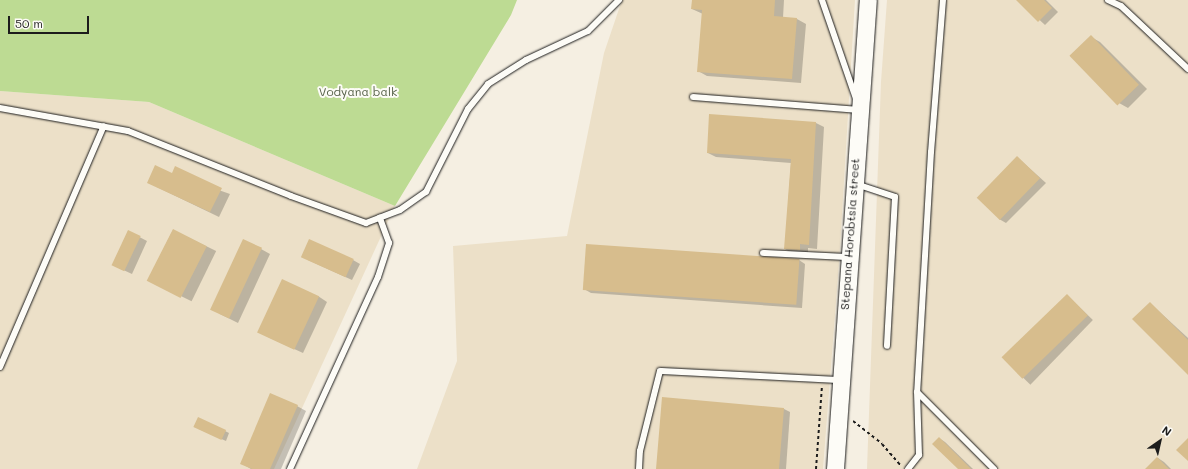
<!DOCTYPE html>
<html>
<head>
<meta charset="utf-8">
<style>
  body { margin:0 }
  #map { position:relative; width:1188px; height:469px; overflow:hidden; background:#f5efe2; font-family:Mali,sans-serif }
  div>[style] { position:absolute }
  .built>* { inset:0; background:#ece0c8 }
  .green>* { inset:0; background:#bddb93 }
  .shadow>* { inset:0; background:#0003; transform-origin:0 0 }
  .building>* { inset:0; background:#d7bd8d; transform-origin:0 0 }
  .path>* { height:2px; margin-top:-1px; transform-origin:0; background:repeating-linear-gradient(90deg,#1c1c1c 0 3px,transparent 0 6px) }
  .roads { filter:drop-shadow(0 0 1px #1c1c1c) drop-shadow(0 0 1px #1c1c1c) }
  .lane>* { height:6px; margin:-3px; padding:0 3px; transform-origin:3px; border-radius:3px; background:#fdfcf7 }
  .secondary>* { height:17px; margin:-8.5px; padding:0 8.5px; transform-origin:8.5px; border-radius:8.5px; background:#fdfcf7 }
  span { translate:-50% -50%; white-space:nowrap; text-align:center; line-height:1.15; -webkit-text-stroke:4px #fdfcf7; paint-order:stroke }
  .park-label { font-size:12px; color:#545f46 }
  .street-label { font-size:12px; color:#1c1c1c }
  .north { position:absolute; left:1140px; top:421px; width:40px; height:40px; -webkit-text-stroke:3px #fdfcf7; paint-order:stroke; rotate:34deg; font-size:11px; font-weight:700; line-height:16px; text-align:center; color:#1c1c1c }
  .north::after { content:''; display:block; margin:auto; width:14px; height:18px; background:#1c1c1c; clip-path:polygon(50% 0,100% 100%,50% 72%,0 100%) }
  .scale { position:absolute; left:8px; top:16px; width:81px; height:18px; box-sizing:border-box; border:2px solid #1c1c1c; border-top:0; padding-left:5px; font-size:12px; line-height:14px; white-space:nowrap; color:#1c1c1c; -webkit-text-stroke:3px #fdfcf7; paint-order:stroke }
</style>
</head>
<body>
<div id="map">
  <div class="built">
    <div style="clip-path:polygon(622px 0,855px 0,839px 263px,823px 469px,417px 469px,457px 361px,453px 246px,567px 236px,604px 53px)"></div>
    <div style="clip-path:polygon(887px 0,1188px 0,1188px 469px,867px 469px,881px 82px)"></div>
    <div style="clip-path:polygon(0 91px,149px 102px,395px 206px,274px 469px,0 469px)"></div>
  </div>
  <div class="green">
    <div style="clip-path:polygon(0 0,517px 0,511px 15px,395px 206px,149px 102px,0 91px)"></div>
  </div>
  <div class="shadow">
    <div style="clip-path:polygon(693px 0,784px 0,783px 18px,797px 19px,806px 24px,801px 83px,707px 76px,698px 71px,703px 14px,692px 9px)"></div>
    <div style="clip-path:polygon(1018px 0,1046px 0,1058px 12px,1045px 25px)"></div>
    <div style="clip-path:polygon(1091px 37px,1100px 42px,1147px 89px,1128px 108px,1119px 103px)"></div>
    <div style="clip-path:polygon(816px 123px,824px 127px,817px 249px,808px 248px,808px 254px,793px 254px,785px 249px,791px 163px,716px 157px,708px 153px)"></div>
    <div style="clip-path:polygon(1017px 157px,1046px 183px,1006px 223px,999px 219px)"></div>
    <div style="clip-path:polygon(173px 174px,230px 194px,219px 217px,157px 187px)"></div>
    <div style="left:173px;top:230px;width:48px;height:56px;rotate:26deg"></div>
    <div style="clip-path:polygon(128px 231px,147px 241px,132px 274px,119px 268px)"></div>
    <div style="clip-path:polygon(261px 249px,270px 254px,238px 323px,220px 314px)"></div>
    <div style="clip-path:polygon(308px 260px,353px 260px,360px 264px,352px 280px)"></div>
    <div style="clip-path:polygon(799px 260px,805px 264px,802px 308px,591px 293px,584px 289px)"></div>
    <div style="left:1067px;top:295px;width:36px;height:90px;rotate:44deg"></div>
    <div style="clip-path:polygon(318px 296px,327px 302px,303px 353px,268px 337px)"></div>
    <div style="clip-path:polygon(1150px 303px,1188px 338px,1188px 373px)"></div>
    <div style="clip-path:polygon(297px 406px,306px 411px,281px 469px,251px 469px,241px 463px)"></div>
    <div style="clip-path:polygon(784px 409px,790px 412px,786px 469px,657px 469px)"></div>
    <div style="clip-path:polygon(199px 429px,225px 431px,229px 433px,226px 441px)"></div>
    <div style="clip-path:polygon(939px 438px,945px 442px,973px 469px,959px 469px)"></div>
    <div style="clip-path:polygon(1158px 458px,1164px 462px,1171px 469px,1147px 469px)"></div>
  </div>
  <div class="building">
    <div style="clip-path:polygon(692px 0,775px 0,774px 16px,797px 18px,792px 79px,697px 72px,702px 10px,691px 9px)"></div>
    <div style="clip-path:polygon(1016px 0,1044px 0,1052px 8px,1038px 22px)"></div>
    <div style="left:1091px;top:35px;width:69px;height:30px;rotate:46deg"></div>
    <div style="clip-path:polygon(709px 114px,816px 122px,809px 245px,800px 244px,800px 250px,784px 249px,791px 159px,707px 153px)"></div>
    <div style="left:1017px;top:156px;width:32px;height:58px;rotate:44deg"></div>
    <div style="clip-path:polygon(155px 165px,172px 173px,175px 166px,222px 188px,210px 212px,147px 183px)"></div>
    <div style="left:173px;top:229px;width:38px;height:58px;rotate:27deg"></div>
    <div style="left:128px;top:230px;width:14px;height:39px;rotate:25deg"></div>
    <div style="left:243px;top:239px;width:21px;height:78px;rotate:25deg"></div>
    <div style="left:309px;top:239px;width:49px;height:20px;rotate:24deg"></div>
    <div style="left:586px;top:244px;width:214px;height:46px;rotate:4deg"></div>
    <div style="left:282px;top:279px;width:41px;height:59px;rotate:25deg"></div>
    <div style="left:1067px;top:294px;width:30px;height:91px;rotate:46deg"></div>
    <div style="clip-path:polygon(1150px 302px,1188px 340px,1188px 375px,1132px 319px)"></div>
    <div style="clip-path:polygon(270px 393px,298px 405px,270px 469px,252px 469px,240px 464px)"></div>
    <div style="clip-path:polygon(662px 397px,784px 408px,779px 469px,656px 469px)"></div>
    <div style="left:198px;top:417px;width:31px;height:11px;rotate:25deg"></div>
    <div style="clip-path:polygon(939px 437px,971px 469px,958px 469px,932px 444px)"></div>
    <div style="clip-path:polygon(1188px 438px,1188px 461px,1176px 450px)"></div>
    <div style="clip-path:polygon(1157px 457px,1169px 469px,1145px 469px)"></div>
  </div>
  <div class="path">
    <div style="left:853px;top:421px;width:37px;rotate:38deg"></div>
    <div style="left:882px;top:444px;width:28px;rotate:49deg"></div>
    <div style="left:816px;top:469px;width:83px;rotate:-85.9deg"></div>
  </div>
  <div class="roads">
    <div class="lane">
      <div style="left:822px;top:0;width:105px;rotate:71deg"></div>
      <div style="left:943px;top:0;width:152px;rotate:94.5deg"></div>
      <div style="left:931px;top:152px;width:240px;rotate:93.3deg"></div>
      <div style="left:917px;top:392px;width:109px;rotate:45deg"></div>
      <div style="left:1108px;top:0;width:14px;rotate:25deg"></div>
      <div style="left:1121px;top:6px;width:92px;rotate:43.2deg"></div>
      <div style="left:693px;top:97px;width:167px;rotate:4.5deg"></div>
      <div style="left:0;top:108px;width:130px;rotate:10.2deg"></div>
      <div style="left:128px;top:131px;width:175px;rotate:21.7deg"></div>
      <div style="left:291px;top:196px;width:80px;rotate:19.8deg"></div>
      <div style="left:366px;top:223px;width:36px;rotate:-21deg"></div>
      <div style="left:400px;top:210px;width:32px;rotate:-35deg"></div>
      <div style="left:426px;top:192px;width:93px;rotate:-63.2deg"></div>
      <div style="left:468px;top:109px;width:32px;rotate:-51deg"></div>
      <div style="left:488px;top:84px;width:45px;rotate:-32.3deg"></div>
      <div style="left:526px;top:60px;width:68px;rotate:-25.1deg"></div>
      <div style="left:588px;top:31px;width:44px;rotate:-45deg"></div>
      <div style="left:856px;top:184px;width:41px;rotate:18.4deg"></div>
      <div style="left:895px;top:197px;width:149px;rotate:93.1deg"></div>
      <div style="left:763px;top:253px;width:85px;rotate:2.7deg"></div>
      <div style="left:0;top:367px;width:262px;rotate:-66.7deg"></div>
      <div style="left:290px;top:469px;width:211px;rotate:-65.4deg"></div>
      <div style="left:378px;top:277px;width:36px;rotate:-72deg"></div>
      <div style="left:389px;top:243px;width:27px;rotate:-110deg"></div>
      <div style="left:639px;top:469px;width:18px;rotate:-87deg"></div>
      <div style="left:640px;top:451px;width:82px;rotate:-76deg"></div>
      <div style="left:660px;top:371px;width:180px;rotate:2.9deg"></div>
      <div style="left:908px;top:469px;width:18px;rotate:-52deg"></div>
      <div style="left:919px;top:455px;width:63px;rotate:-91.8deg"></div>
    </div>
    <div class="secondary">
      <div style="left:835px;top:469px;width:470px;rotate:-86deg"></div>
    </div>
  </div>
  <div class="park-label">
    <span style="left:358px;top:92px">Vodyana balk</span>
  </div>
  <div class="street-label">
    <span style="left:850px;top:234px;rotate:-86deg">Stepana Horobtsia street</span>
  </div>
  <div class="north">N</div>
  <div class="scale">50 m</div>
</div>
</body>
</html>
